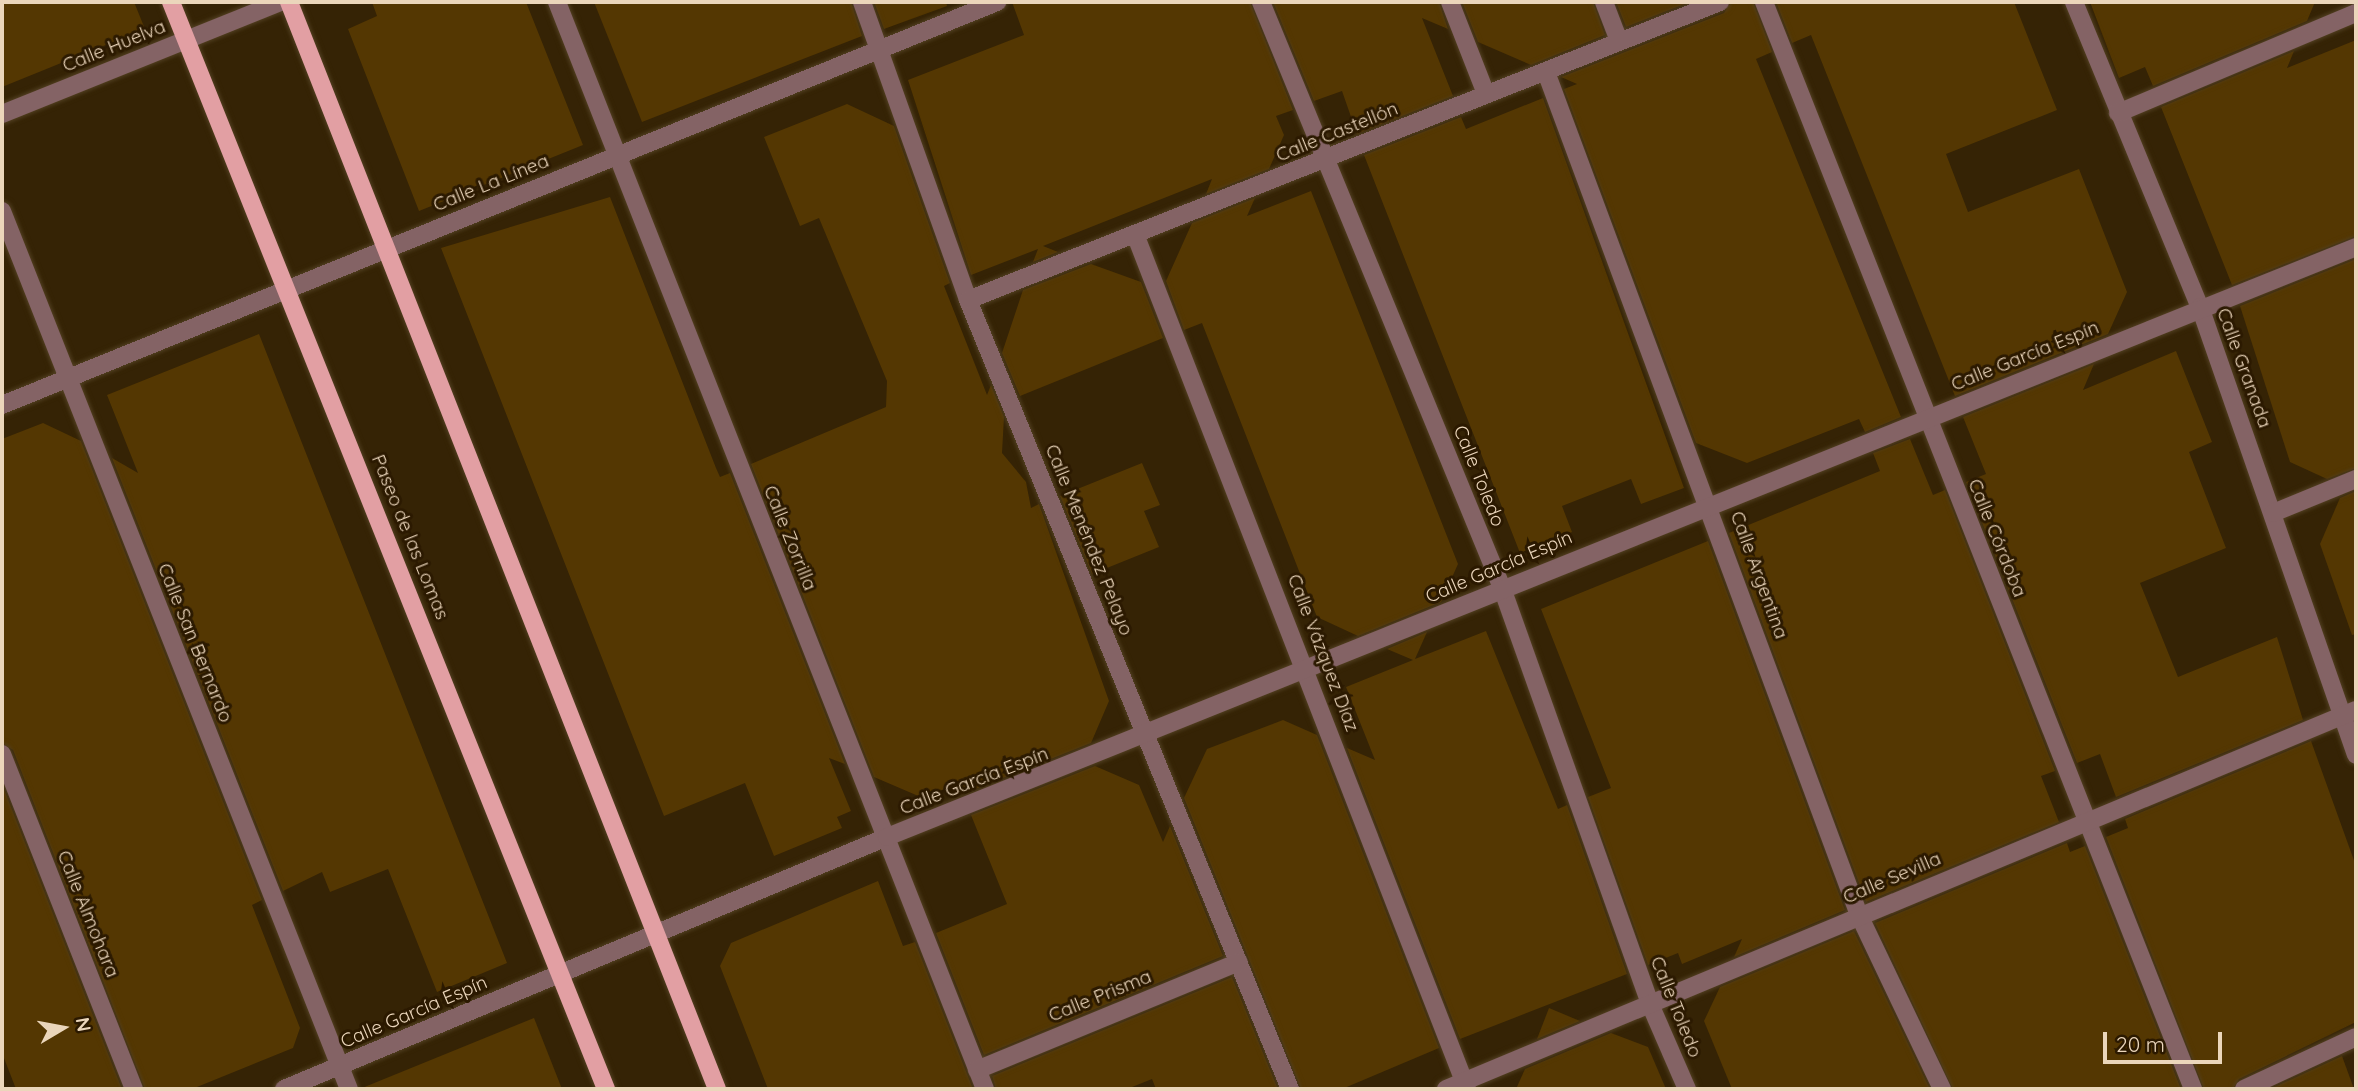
<!DOCTYPE html>
<html>
<head>
<meta charset="utf-8">
<style>
  body { margin:0 }
  #map { position:relative; width:2358px; height:1091px; overflow:hidden; background:#352305; font-family:Quicksand,sans-serif }
  div>[style] { position:absolute }
  .building>* { inset:0; background:#543702 }
  .roads { filter:drop-shadow(0 0 2px #524022) drop-shadow(0 0 2px #524022) }
  .minor>* { height:18px; margin:-9px; padding:0 9px; transform-origin:9px; border-radius:9px; background:#846365 }
  .major>* { height:18px; margin:-9px; padding:0 9px; transform-origin:9px; border-radius:9px; background:#e29fa3 }
  span { translate:-50% -50%; white-space:nowrap; text-align:center; line-height:1.15; -webkit-text-stroke:6px #2b1900; paint-order:stroke }
  .street-label { font-size:19px; color:#ebd6bb }
  .frame { position:absolute; inset:0; border:4px solid #ebd6bb; pointer-events:none }
  .north { position:absolute; left:28px; top:993px; width:70px; height:70px; -webkit-text-stroke:5px #2b1900; paint-order:stroke; rotate:80deg; font-size:19px; font-weight:700; line-height:28px; text-align:center; color:#ebd6bb }
  .north::after { content:''; display:block; margin:auto; width:24px; height:32px; background:#ebd6bb; clip-path:polygon(50% 0,100% 100%,50% 72%,0 100%) }
  .scale { position:absolute; left:2103px; top:1032px; width:119px; height:32px; box-sizing:border-box; border:4px solid #ebd6bb; border-top:0; padding-left:9px; font-size:21px; line-height:24px; white-space:nowrap; color:#ebd6bb; -webkit-text-stroke:5px #2b1900; paint-order:stroke }
</style>
</head>
<body>
<div id="map">
  <div class="building">
    <div style="clip-path:polygon(2px 2px,134px 2px,145px 29px,2px 87px)"></div>
    <div style="clip-path:polygon(372px 2px,526px 2px,583px 145px,419px 211px,348px 29px,377px 16px)"></div>
    <div style="clip-path:polygon(594px 2px,851px 2px,862px 36px,642px 122px)"></div>
    <div style="clip-path:polygon(874px 2px,946px 2px,947px 6px,884px 29px)"></div>
    <div style="clip-path:polygon(1012px 2px,1250px 2px,1293px 110px,1276px 116px,1284px 135px,1269px 169px,1206px 194px,1212px 179px,1043px 246px,1058px 252px,1033px 262px,1038px 249px,971px 275px,908px 80px,1024px 35px)"></div>
    <div style="clip-path:polygon(1273px 2px,1439px 2px,1448px 29px,1422px 18px,1453px 96px,1357px 134px,1342px 91px,1314px 101px)"></div>
    <div style="clip-path:polygon(1462px 2px,1593px 2px,1605px 35px,1531px 65px,1478px 42px)"></div>
    <div style="clip-path:polygon(1616px 2px,1690px 2px,1626px 27px)"></div>
    <div style="clip-path:polygon(1731px 2px,1753px 2px,1772px 52px,1756px 59px,1901px 417px,1865px 432px,1859px 419px,1747px 463px,1696px 443px,1564px 89px,1577px 84px,1561px 77px,1724px 13px)"></div>
    <div style="clip-path:polygon(1776px 2px,2014px 2px,2057px 110px,1946px 154px,1968px 212px,2079px 169px,2127px 292px,2108px 334px,1955px 396px,1811px 35px,1792px 43px)"></div>
    <div style="clip-path:polygon(2090px 2px,2315px 2px,2307px 21px,2153px 86px,2145px 67px,2119px 78px)"></div>
    <div style="clip-path:polygon(2356px 40px,2356px 236px,2232px 285px,2161px 107px,2294px 51px,2287px 68px)"></div>
    <div style="clip-path:polygon(1543px 98px,1684px 488px,1641px 504px,1631px 479px,1562px 506px,1572px 532px,1520px 553px,1364px 155px,1461px 117px,1466px 129px)"></div>
    <div style="clip-path:polygon(847px 104px,894px 126px,950px 283px,944px 286px,987px 395px,991px 385px,1004px 417px,1002px 453px,1026px 482px,1031px 508px,1039px 504px,1109px 701px,1091px 743px,963px 794px,959px 783px,923px 798px,874px 777px,751px 464px,886px 407px,887px 381px,819px 218px,800px 226px,764px 137px)"></div>
    <div style="clip-path:polygon(1311px 191px,1458px 564px,1441px 602px,1358px 636px,1317px 617px,1202px 323px,1184px 330px,1166px 281px,1192px 223px,1255px 198px,1247px 216px)"></div>
    <div style="clip-path:polygon(610px 197px,716px 468px,720px 477px,730px 473px,845px 764px,829px 758px,851px 811px,837px 817px,842px 828px,774px 856px,745px 783px,664px 816px,441px 248px)"></div>
    <div style="clip-path:polygon(2356px 259px,2356px 468px,2327px 479px,2290px 462px,2240px 306px)"></div>
    <div style="clip-path:polygon(1091px 264px,1141px 282px,1163px 338px,1020px 396px,1002px 353px,1023px 290px)"></div>
    <div style="clip-path:polygon(259px 334px,507px 963px,437px 992px,388px 869px,330px 892px,322px 872px,283px 891px,112px 458px,138px 473px,107px 395px)"></div>
    <div style="clip-path:polygon(2176px 351px,2212px 442px,2189px 452px,2226px 548px,2140px 583px,2178px 677px,2277px 637px,2303px 720px,2116px 797px,2100px 754px,2077px 763px,1966px 482px,1986px 474px,1963px 417px,2094px 364px,2083px 390px)"></div>
    <div style="clip-path:polygon(43px 423px,81px 441px,262px 900px,252px 905px,300px 1028px,293px 1048px,192px 1089px,145px 1089px,13px 750px,2px 743px,2px 439px)"></div>
    <div style="clip-path:polygon(1910px 439px,1933px 495px,1945px 490px,2055px 771px,2041px 776px,2059px 822px,1866px 902px,1729px 533px,1880px 471px,1873px 453px)"></div>
    <div style="clip-path:polygon(1142px 463px,1160px 505px,1144px 511px,1159px 547px,1092px 574px,1060px 496px)"></div>
    <div style="clip-path:polygon(2356px 491px,2356px 634px,2352px 635px,2320px 544px,2340px 498px)"></div>
    <div style="clip-path:polygon(1708px 541px,1845px 910px,1734px 957px,1742px 939px,1682px 964px,1678px 953px,1648px 965px,1588px 797px,1611px 788px,1541px 609px)"></div>
    <div style="clip-path:polygon(1486px 631px,1558px 809px,1567px 805px,1627px 974px,1460px 1039px,1347px 748px,1375px 760px,1346px 687px,1413px 660px,1387px 649px,1427px 632px,1415px 659px)"></div>
    <div style="clip-path:polygon(1283px 720px,1317px 735px,1439px 1048px,1342px 1089px,1301px 1089px,1184px 798px,1207px 749px)"></div>
    <div style="clip-path:polygon(2311px 741px,2356px 866px,2356px 1022px,2239px 1079px,2233px 1089px,2204px 1089px,2106px 837px,2128px 828px,2125px 819px)"></div>
    <div style="clip-path:polygon(1095px 766px,1139px 785px,1163px 842px,1170px 826px,1223px 956px,984px 1055px,936px 933px,1007px 904px,971px 815px)"></div>
    <div style="clip-path:polygon(2px 784px,122px 1089px,16px 1089px,2px 1053px)"></div>
    <div style="clip-path:polygon(2067px 843px,2070px 852px,2085px 846px,2181px 1089px,1953px 1089px,1875px 923px)"></div>
    <div style="clip-path:polygon(878px 881px,903px 946px,915px 942px,973px 1089px,768px 1089px,720px 966px,731px 943px)"></div>
    <div style="clip-path:polygon(1854px 931px,1930px 1089px,1732px 1089px,1704px 1021px,1720px 987px)"></div>
    <div style="clip-path:polygon(1232px 977px,1278px 1089px,1156px 1089px,1152px 1079px,1127px 1089px,996px 1089px,992px 1076px)"></div>
    <div style="clip-path:polygon(1549px 1008px,1580px 1021px,1537px 1039px)"></div>
    <div style="clip-path:polygon(534px 1018px,562px 1089px,363px 1089px,362px 1088px)"></div>
    <div style="clip-path:polygon(1611px 1033px,1648px 1047px,1666px 1089px,1516px 1089px,1525px 1069px)"></div>
    <div style="clip-path:polygon(2342px 1056px,2354px 1089px,2270px 1089px)"></div>
  </div>
  <div class="roads">
    <div class="minor">
      <div style="left:557px;top:2px;width:1168px;rotate:68.51deg"></div>
      <div style="left:862px;top:2px;width:316px;rotate:70.4deg"></div>
      <div style="left:968px;top:300px;width:852px;rotate:67.8deg"></div>
      <div style="left:1261px;top:2px;width:634px;rotate:67.64deg"></div>
      <div style="left:1502px;top:588px;width:442px;rotate:70.4deg"></div>
      <div style="left:1650px;top:1004px;width:93px;rotate:66.5deg"></div>
      <div style="left:1450px;top:2px;width:99px;rotate:68.6deg"></div>
      <div style="left:1604px;top:2px;width:42px;rotate:69deg"></div>
      <div style="left:1764px;top:2px;width:1169px;rotate:68.46deg"></div>
      <div style="left:2074px;top:2px;width:330px;rotate:67.6deg"></div>
      <div style="left:2200px;top:307px;width:474px;rotate:70.8deg"></div>
      <div style="left:1546px;top:72px;width:899px;rotate:69.63deg"></div>
      <div style="left:1859px;top:915px;width:193px;rotate:64.5deg"></div>
      <div style="left:2118px;top:113px;width:258px;rotate:-22.8deg"></div>
      <div style="left:2px;top:114px;width:300px;rotate:-21.9deg"></div>
      <div style="left:2px;top:211px;width:944px;rotate:68.44deg"></div>
      <div style="left:1135px;top:234px;width:917px;rotate:68.78deg"></div>
      <div style="left:968px;top:300px;width:809px;rotate:-21.62deg"></div>
      <div style="left:2px;top:405px;width:1074px;rotate:-22.05deg"></div>
      <div style="left:2273px;top:513px;width:90px;rotate:-22.3deg"></div>
      <div style="left:2px;top:754px;width:360px;rotate:68.5deg"></div>
      <div style="left:977px;top:1070px;width:283px;rotate:-22.4deg"></div>
      <div style="left:284px;top:1089px;width:654px;rotate:-22.68deg"></div>
      <div style="left:887px;top:837px;width:1583px;rotate:-21.88deg"></div>
      <div style="left:1446px;top:1089px;width:986px;rotate:-22.61deg"></div>
      <div style="left:2244px;top:1089px;width:123px;rotate:-24.9deg"></div>
    </div>
    <div class="major">
      <div style="left:171px;top:2px;width:1171px;rotate:68.19deg"></div>
      <div style="left:289px;top:2px;width:1168px;rotate:68.51deg"></div>
    </div>
  </div>
  <div class="street-label">
    <span style="left:114px;top:46px;rotate:-22deg">Calle Huelva</span>
    <span style="left:1337px;top:132px;rotate:-22deg">Calle Castellón</span>
    <span style="left:491px;top:183px;rotate:-22deg">Calle La Línea</span>
    <span style="left:2025px;top:356px;rotate:-22deg">Calle García Espín</span>
    <span style="left:2244px;top:368px;rotate:70deg">Calle Granada</span>
    <span style="left:1479px;top:476px;rotate:68deg">Calle Toledo</span>
    <span style="left:410px;top:537px;rotate:68deg">Paseo de las Lomas</span>
    <span style="left:790px;top:538px;rotate:68deg">Calle Zorrilla</span>
    <span style="left:1997px;top:538px;rotate:68deg">Calle Córdoba</span>
    <span style="left:1089px;top:540px;rotate:68deg">Calle Menéndez Pelayo</span>
    <span style="left:1499px;top:567px;rotate:-23deg">Calle García Espín</span>
    <span style="left:1759px;top:575px;rotate:70deg">Calle Argentina</span>
    <span style="left:195px;top:643px;rotate:68deg">Calle San Bernardo</span>
    <span style="left:1323px;top:653px;rotate:69deg">Calle Vázquez Díaz</span>
    <span style="left:974px;top:781px;rotate:-21deg">Calle García Espín</span>
    <span style="left:1892px;top:878px;rotate:-23deg">Calle Sevilla</span>
    <span style="left:88px;top:914px;rotate:68deg">Calle Almohara</span>
    <span style="left:1100px;top:996px;rotate:-22deg">Calle Prisma</span>
    <span style="left:1676px;top:1007px;rotate:68deg">Calle Toledo</span>
    <span style="left:414px;top:1012px;rotate:-23deg">Calle García Espín</span>
  </div>
  <div class="frame"></div>
  <div class="north">N</div>
  <div class="scale">20 m</div>
</div>
</body>
</html>
